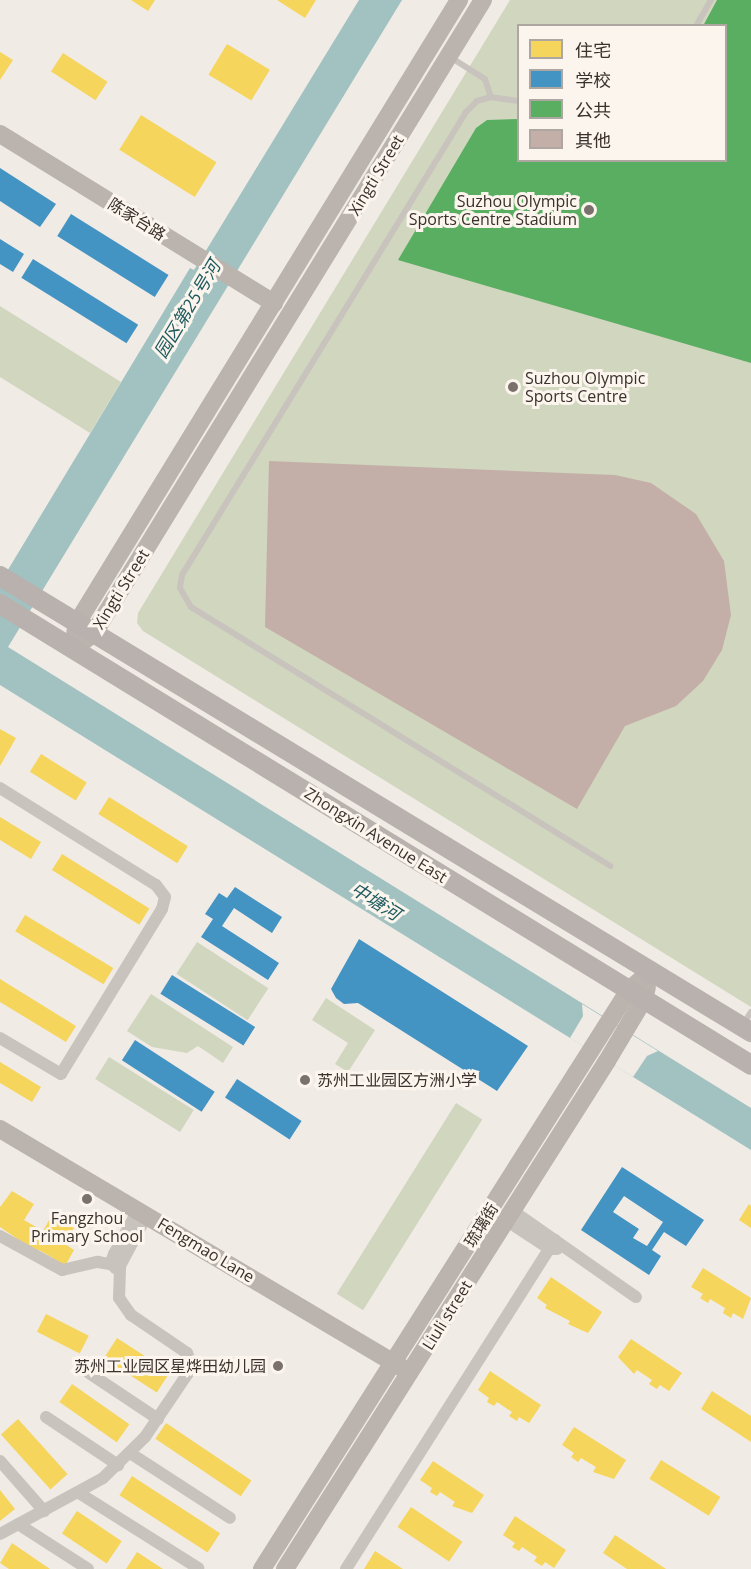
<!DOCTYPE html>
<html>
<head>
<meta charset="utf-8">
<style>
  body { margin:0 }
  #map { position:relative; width:751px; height:1569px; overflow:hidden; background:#f0ebe5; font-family:"Open Sans","Noto Sans SC",sans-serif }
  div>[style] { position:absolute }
  .green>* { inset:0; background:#d1d6bf; transform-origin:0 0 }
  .water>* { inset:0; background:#a1c2c1 }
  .pier>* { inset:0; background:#f0ebe5 }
  .homes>* { inset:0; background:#f6d55c; transform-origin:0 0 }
  .schools>* { inset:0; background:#4393c3; transform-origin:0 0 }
  .public>* { inset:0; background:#5aae61 }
  .building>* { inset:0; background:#c3afa7 }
  .lane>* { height:6px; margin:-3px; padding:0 3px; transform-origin:3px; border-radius:3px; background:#c9c3be }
  .street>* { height:12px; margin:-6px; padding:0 6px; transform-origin:6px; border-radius:6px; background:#c9c3be }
  .secondary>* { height:18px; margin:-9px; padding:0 9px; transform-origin:9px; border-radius:9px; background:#bab3ae }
  .primary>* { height:20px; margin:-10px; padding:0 10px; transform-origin:10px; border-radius:10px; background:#b8b1ad }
  .dots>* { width:16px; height:16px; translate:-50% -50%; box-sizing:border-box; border:3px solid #fbf5ee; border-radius:50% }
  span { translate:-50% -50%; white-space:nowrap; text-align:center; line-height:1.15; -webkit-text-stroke:6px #fbf5ee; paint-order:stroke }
  .street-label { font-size:16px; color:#3b302b }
  .poi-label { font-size:16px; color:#3b302b }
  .right { translate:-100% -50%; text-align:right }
  .left { translate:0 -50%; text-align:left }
  .water-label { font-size:18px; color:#1f5a5e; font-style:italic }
  .legend { position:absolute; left:517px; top:24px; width:210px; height:138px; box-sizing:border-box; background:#fbf5ee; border:2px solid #aea6a0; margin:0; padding:8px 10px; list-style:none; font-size:18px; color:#3b302b }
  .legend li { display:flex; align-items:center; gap:12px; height:30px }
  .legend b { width:30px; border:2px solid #aea6a0 }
</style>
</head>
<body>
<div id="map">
  <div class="green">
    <div style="clip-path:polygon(evenodd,510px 0,751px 0,751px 1007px,143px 631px,137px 623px,138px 613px,510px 0,518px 26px,726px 26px,726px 160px,518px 160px,518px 26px)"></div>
    <div style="clip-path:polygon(0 306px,121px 382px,90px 433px,0 377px)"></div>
    <div style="left:197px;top:942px;width:85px;height:38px;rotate:33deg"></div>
    <div style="clip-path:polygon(151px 994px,233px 1047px,223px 1063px,198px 1046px,187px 1053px,152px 1047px,127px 1031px)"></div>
    <div style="clip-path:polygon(326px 998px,375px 1030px,348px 1072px,335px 1064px,348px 1043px,312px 1020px)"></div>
    <div style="left:109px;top:1057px;width:100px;height:26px;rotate:32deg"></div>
    <div style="left:456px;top:1103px;width:31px;height:225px;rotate:32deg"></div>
  </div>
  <div class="water">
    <div style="clip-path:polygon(359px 0,402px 0,8px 647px,751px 1108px,751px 1150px,0 685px,0 583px,190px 268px,194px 270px,210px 244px)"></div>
  </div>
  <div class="pier">
    <div style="clip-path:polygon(582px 1004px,658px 1051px,647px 1056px,633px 1077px,570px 1038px,583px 1016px)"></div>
  </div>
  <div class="homes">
    <div style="clip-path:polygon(131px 0,155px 0,148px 11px)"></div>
    <div style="clip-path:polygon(277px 0,316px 0,305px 18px)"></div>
    <div style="left:227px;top:44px;width:50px;height:36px;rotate:31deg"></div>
    <div style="clip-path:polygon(0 52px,13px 60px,0 80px)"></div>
    <div style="left:63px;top:53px;width:53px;height:22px;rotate:33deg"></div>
    <div style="left:141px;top:115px;width:89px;height:41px;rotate:32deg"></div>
    <div style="clip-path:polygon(0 729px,16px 738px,0 766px)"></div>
    <div style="left:41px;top:754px;width:54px;height:21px;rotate:32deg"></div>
    <div style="left:109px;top:797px;width:93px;height:20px;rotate:32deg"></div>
    <div style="clip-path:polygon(0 817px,41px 842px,31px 859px,0 840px)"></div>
    <div style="left:62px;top:854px;width:103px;height:19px;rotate:32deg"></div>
    <div style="left:25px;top:915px;width:103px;height:19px;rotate:31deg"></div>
    <div style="clip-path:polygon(0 979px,76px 1026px,66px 1042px,0 1002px)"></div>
    <div style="clip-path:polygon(0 1062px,41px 1087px,32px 1102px,0 1083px)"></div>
    <div style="clip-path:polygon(12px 1191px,34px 1204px,24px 1220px,43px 1231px,52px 1215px,74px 1228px,65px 1244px,74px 1250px,64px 1268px,51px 1261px,53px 1258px,39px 1250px,38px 1253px,0 1227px,0 1207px)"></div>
    <div style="clip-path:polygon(749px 1204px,751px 1206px,751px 1228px,739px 1220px)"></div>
    <div style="clip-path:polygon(703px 1268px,751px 1298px,743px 1319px,733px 1313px,731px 1318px,723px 1313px,725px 1308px,710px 1299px,708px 1303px,700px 1298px,703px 1294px,691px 1287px)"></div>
    <div style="clip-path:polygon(551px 1277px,602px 1312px,588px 1333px,568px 1324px,570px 1321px,545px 1308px,547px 1305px,537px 1298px)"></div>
    <div style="left:46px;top:1314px;width:48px;height:20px;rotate:27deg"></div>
    <div style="left:117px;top:1338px;width:63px;height:24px;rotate:33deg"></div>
    <div style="clip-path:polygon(631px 1339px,682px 1373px,669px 1391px,660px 1385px,657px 1389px,649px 1384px,652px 1380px,637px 1370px,634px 1374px,618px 1357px)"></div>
    <div style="clip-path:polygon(490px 1371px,541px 1405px,529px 1423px,519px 1417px,517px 1421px,509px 1416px,512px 1412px,497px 1402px,494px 1406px,487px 1402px,489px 1398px,478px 1390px)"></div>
    <div style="left:72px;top:1384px;width:70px;height:22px;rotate:35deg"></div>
    <div style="clip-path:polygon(712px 1391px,751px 1416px,751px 1442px,701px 1409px)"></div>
    <div style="left:18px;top:1419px;width:74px;height:23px;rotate:48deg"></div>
    <div style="left:166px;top:1423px;width:103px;height:19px;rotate:34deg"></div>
    <div style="clip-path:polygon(574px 1427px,626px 1460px,614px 1479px,593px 1472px,596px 1467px,581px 1458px,578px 1462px,571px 1457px,574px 1453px,562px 1445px)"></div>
    <div style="left:661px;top:1460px;width:70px;height:22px;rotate:32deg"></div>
    <div style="clip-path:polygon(433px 1461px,484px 1495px,472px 1513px,452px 1506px,455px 1502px,440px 1492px,437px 1496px,430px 1492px,432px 1488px,420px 1480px)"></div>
    <div style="left:132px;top:1476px;width:105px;height:23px;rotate:33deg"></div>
    <div style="clip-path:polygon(0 1490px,15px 1509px,0 1521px)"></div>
    <div style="left:411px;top:1507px;width:62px;height:24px;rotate:34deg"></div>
    <div style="left:77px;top:1511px;width:54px;height:27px;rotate:34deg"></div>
    <div style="clip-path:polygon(515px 1516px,566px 1550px,554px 1568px,545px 1562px,542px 1566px,534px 1561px,537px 1557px,522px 1547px,519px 1551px,512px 1547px,515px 1543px,503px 1535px)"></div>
    <div style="clip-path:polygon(615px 1535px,666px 1569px,627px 1569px,603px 1553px)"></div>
    <div style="clip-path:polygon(12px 1543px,50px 1569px,9px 1569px,0 1563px)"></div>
    <div style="clip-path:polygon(375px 1551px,403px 1569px,364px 1569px)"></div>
    <div style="clip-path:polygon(137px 1552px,163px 1569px,126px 1569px)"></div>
  </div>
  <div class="schools">
    <div style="clip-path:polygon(0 168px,56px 204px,40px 227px,0 201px)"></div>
    <div style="left:71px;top:214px;width:115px;height:26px;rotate:32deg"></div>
    <div style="clip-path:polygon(0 239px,24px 254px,13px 272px,0 264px)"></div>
    <div style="left:33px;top:259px;width:124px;height:22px;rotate:32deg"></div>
    <div style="clip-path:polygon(235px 887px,282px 917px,272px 933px,234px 908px,222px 926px,279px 963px,268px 980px,201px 937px,213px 919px,205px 914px,219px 893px,227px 898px)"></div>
    <div style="clip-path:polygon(359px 939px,528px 1046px,497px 1091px,358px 1003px,344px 1004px,336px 998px,331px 989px)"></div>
    <div style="left:172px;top:975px;width:98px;height:22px;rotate:32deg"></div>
    <div style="left:135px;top:1040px;width:95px;height:24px;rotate:33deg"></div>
    <div style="left:237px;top:1079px;width:77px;height:22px;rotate:33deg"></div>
    <div style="clip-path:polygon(evenodd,622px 1167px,704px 1220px,686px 1246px,664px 1232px,652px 1250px,661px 1256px,649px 1275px,581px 1230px,622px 1167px,624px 1196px,663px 1222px,647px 1246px,633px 1238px,639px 1229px,613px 1212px,624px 1196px)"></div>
  </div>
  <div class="public">
    <div style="clip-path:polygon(717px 0,751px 0,751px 363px,398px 260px,476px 128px,487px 120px,518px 119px,518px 160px,726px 160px,726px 26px,703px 26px)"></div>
  </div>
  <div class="building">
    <div style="clip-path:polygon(269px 461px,615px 475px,651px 483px,696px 514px,724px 561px,731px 615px,722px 650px,703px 681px,676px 706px,625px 726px,577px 809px,265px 627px)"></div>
  </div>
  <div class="lane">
    <div style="left:696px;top:26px;width:30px;rotate:-60deg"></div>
    <div style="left:450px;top:57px;width:41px;rotate:32.2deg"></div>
    <div style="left:485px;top:79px;width:19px;rotate:72deg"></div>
    <div style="left:518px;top:101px;width:27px;rotate:-172deg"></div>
    <div style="left:491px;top:97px;width:15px;rotate:164deg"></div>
    <div style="left:477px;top:101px;width:16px;rotate:135deg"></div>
    <div style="left:466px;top:112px;width:543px;rotate:121.52deg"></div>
    <div style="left:182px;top:575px;width:13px;rotate:99deg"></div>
    <div style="left:180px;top:588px;width:22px;rotate:60deg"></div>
    <div style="left:191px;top:607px;width:493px;rotate:31.7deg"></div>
    <div style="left:744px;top:1023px;width:13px;rotate:-58deg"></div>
  </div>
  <div class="street">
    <div style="left:0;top:788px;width:184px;rotate:31.9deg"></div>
    <div style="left:156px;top:885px;width:15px;rotate:53deg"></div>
    <div style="left:165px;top:897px;width:12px;rotate:104deg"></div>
    <div style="left:162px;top:909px;width:193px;rotate:121.5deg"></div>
    <div style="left:61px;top:1074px;width:71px;rotate:-149.5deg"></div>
    <div style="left:513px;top:1211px;width:150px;rotate:35deg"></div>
    <div style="left:507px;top:1221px;width:51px;rotate:33.1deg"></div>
    <div style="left:550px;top:1249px;width:7px"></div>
    <div style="left:0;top:1236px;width:71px;rotate:28.7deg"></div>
    <div style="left:62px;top:1270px;width:37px;rotate:-13deg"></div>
    <div style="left:98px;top:1262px;width:22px;rotate:10deg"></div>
    <div style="left:115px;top:1268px;width:7px;rotate:-124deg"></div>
    <div style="left:111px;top:1262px;width:9px;rotate:-69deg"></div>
    <div style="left:114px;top:1254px;width:50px;rotate:-61.4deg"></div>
    <div style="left:89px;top:1373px;width:83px;rotate:33.7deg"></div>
    <div style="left:46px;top:1417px;width:87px;rotate:33.7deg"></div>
    <div style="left:130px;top:1453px;width:119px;rotate:33deg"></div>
    <div style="left:0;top:1461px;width:67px;rotate:48.7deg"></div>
    <div style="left:79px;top:1493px;width:141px;rotate:32.2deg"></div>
    <div style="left:18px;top:1524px;width:83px;rotate:32.7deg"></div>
    <div style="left:0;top:1534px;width:117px;rotate:-28.5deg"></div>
    <div style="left:103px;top:1478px;width:59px;rotate:-44.3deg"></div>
    <div style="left:145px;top:1437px;width:77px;rotate:-56.1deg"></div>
    <div style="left:188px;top:1373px;width:10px;rotate:-73deg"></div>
    <div style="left:191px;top:1363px;width:11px;rotate:-112deg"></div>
    <div style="left:187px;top:1353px;width:68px;rotate:-145.8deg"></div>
    <div style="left:131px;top:1315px;width:21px;rotate:-125deg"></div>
    <div style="left:119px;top:1298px;width:32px;rotate:-88deg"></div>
    <div style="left:120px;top:1266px;width:58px;rotate:-62.1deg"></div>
    <div style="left:346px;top:1569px;width:390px;rotate:-57.6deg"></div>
  </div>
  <div class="secondary">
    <div style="left:0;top:134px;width:322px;rotate:31.7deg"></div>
    <div style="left:75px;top:635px;width:12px;rotate:-81deg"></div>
    <div style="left:77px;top:623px;width:731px;rotate:-58.48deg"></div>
    <div style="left:73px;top:649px;width:26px;rotate:-37deg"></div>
    <div style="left:94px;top:633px;width:743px;rotate:-58.43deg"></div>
    <div style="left:0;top:1129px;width:469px;rotate:30.7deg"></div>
    <div style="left:262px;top:1569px;width:686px;rotate:-57.63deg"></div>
    <div style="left:629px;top:990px;width:29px;rotate:-41deg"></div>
    <div style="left:285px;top:1569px;width:601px;rotate:-57.63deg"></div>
    <div style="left:607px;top:1061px;width:72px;rotate:-59.2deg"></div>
    <div style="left:644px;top:999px;width:12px;rotate:-76deg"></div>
  </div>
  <div class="primary">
    <div style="left:0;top:576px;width:879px;rotate:31.27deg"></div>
    <div style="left:0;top:604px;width:881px;rotate:31.54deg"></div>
  </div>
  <div class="dots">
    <div style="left:589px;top:210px;background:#7a716c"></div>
    <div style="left:513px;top:387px;background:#7a716c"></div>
    <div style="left:305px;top:1080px;background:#7a716c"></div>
    <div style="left:87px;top:1199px;background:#7a716c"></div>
    <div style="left:278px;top:1366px;background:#7a716c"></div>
  </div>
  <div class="street-label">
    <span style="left:376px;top:175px;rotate:-59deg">Xingti Street</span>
    <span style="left:137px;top:219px;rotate:32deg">陈家台路</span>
    <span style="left:121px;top:589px;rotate:-58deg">Xingti Street</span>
    <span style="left:376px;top:835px;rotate:32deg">Zhongxin Avenue East</span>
    <span style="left:481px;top:1225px;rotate:-58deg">琉璃街</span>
    <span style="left:206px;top:1250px;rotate:31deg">Fengmao Lane</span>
    <span style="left:447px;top:1315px;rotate:-58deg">Liuli street</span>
  </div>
  <div class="poi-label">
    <span class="right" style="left:577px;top:210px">Suzhou Olympic<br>Sports Centre Stadium</span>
    <span class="left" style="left:525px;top:387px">Suzhou Olympic<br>Sports Centre</span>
    <span class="left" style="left:317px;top:1080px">苏州工业园区方洲小学</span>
    <span style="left:87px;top:1227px">Fangzhou<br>Primary School</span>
    <span class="right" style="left:266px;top:1366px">苏州工业园区星烨田幼儿园</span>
  </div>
  <div class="water-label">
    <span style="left:187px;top:309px;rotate:-59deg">园区第25号河</span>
    <span style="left:376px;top:901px;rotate:32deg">中塘河</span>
  </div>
  <ul class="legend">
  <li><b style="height:16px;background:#f6d55c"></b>住宅</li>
  <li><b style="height:16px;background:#4393c3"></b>学校</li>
  <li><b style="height:16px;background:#5aae61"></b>公共</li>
  <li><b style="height:16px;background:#c3afa7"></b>其他</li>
  </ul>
</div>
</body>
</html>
